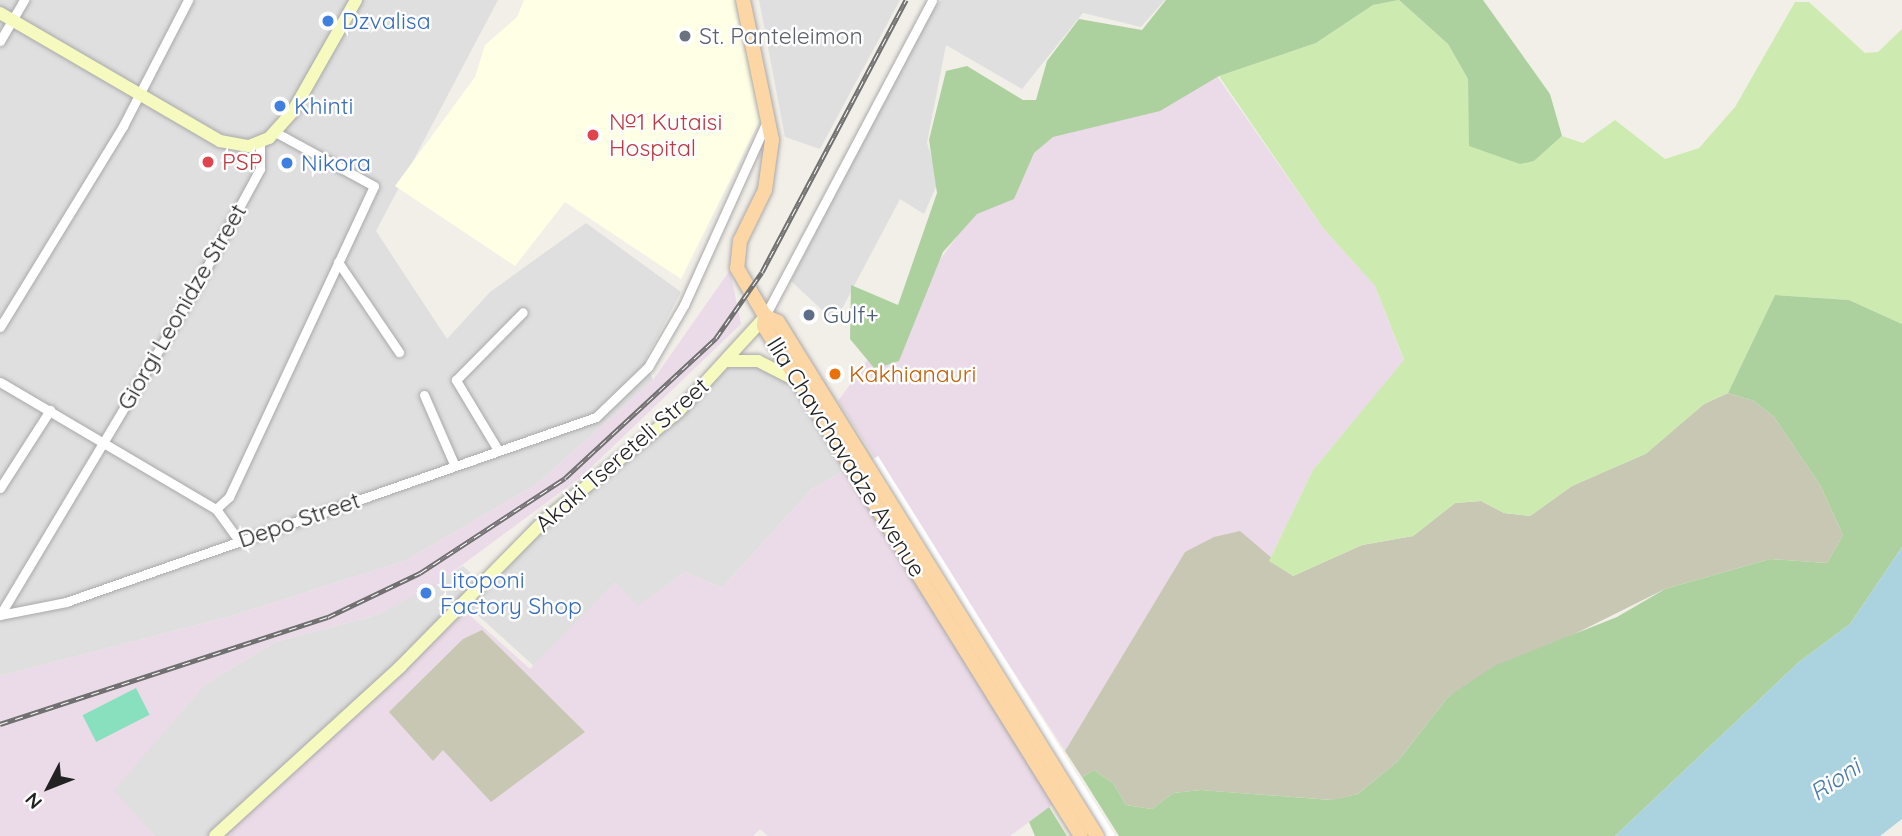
<!DOCTYPE html>
<html>
<head>
<meta charset="utf-8">
<style>
  body { margin:0 }
  #map { position:relative; width:1902px; height:836px; overflow:hidden; background:#f2efe9; font-family:Quicksand,sans-serif }
  div>[style] { position:absolute }
  .residential>* { inset:0; background:#e0dfdf }
  .industrial>* { inset:0; background:#ebdbe8 }
  .education>* { inset:0; background:#ffffe5 }
  .construction>* { inset:0; background:#c7c7b4 }
  .grass>* { inset:0; background:#cdebb0 }
  .forest>* { inset:0; background:#add19e }
  .pitch>* { inset:0; background:#88e0be; transform-origin:0 0 }
  .water>* { inset:0; background:#aad3df }
  .pier>* { inset:0; background:#fff; transform-origin:0 0 }
  .roads { filter:drop-shadow(0 0 2px #a9a9a9) drop-shadow(0 0 2px #a9a9a9) }
  .street>* { height:9px; margin:-4.5px; padding:0 4.5px; transform-origin:4.5px; border-radius:4.5px; background:#fff }
  .secondary>* { height:12px; margin:-6px; padding:0 6px; transform-origin:6px; border-radius:6px; background:#f7fabf }
  .primary>* { height:14px; margin:-7px; padding:0 7px; transform-origin:7px; border-radius:7px; background:#fcd6a4 }
  .rail>* { height:5px; margin-top:-2.5px; transform-origin:0; background:repeating-linear-gradient(90deg,#fff 0 8px,#707070 0 16px); box-sizing:border-box; border-block:2px solid #707070 }
  .dots>* { width:19px; height:19px; translate:-50% -50%; box-sizing:border-box; border:4px solid #fff; border-radius:50% }
  span { translate:-50% -50%; white-space:nowrap; text-align:center; line-height:1.15; -webkit-text-stroke:5px #fff; paint-order:stroke }
  .shop-label { font-size:23px; color:#366cbe }
  .left { translate:0 -50%; text-align:left }
  .worship-label { font-size:23px; color:#5b616d }
  .health-label { font-size:23px; color:#be3a42 }
  .street-label { font-size:23px; color:#222 }
  .service-label { font-size:23px; color:#4e5e75 }
  .food-label { font-size:23px; color:#c56008 }
  .water-label { font-size:24px; color:#4a7aab; font-style:italic }
  .north { position:absolute; left:14px; top:752px; width:70px; height:70px; -webkit-text-stroke:5px #fff; paint-order:stroke; rotate:228deg; font-size:19px; font-weight:700; line-height:28px; text-align:center; color:#222 }
  .north::after { content:''; display:block; margin:auto; width:24px; height:32px; background:#222; clip-path:polygon(50% 0,100% 100%,50% 72%,0 100%) }
</style>
</head>
<body>
<div id="map">
  <div class="residential">
    <div style="clip-path:polygon(0 0,498px 0,376px 231px,447px 339px,490px 292px,586px 223px,681px 292px,645px 360px,653px 380px,537px 484px,407px 560px,232px 616px,0 676px)"></div>
    <div style="clip-path:polygon(759px 0,900px 0,820px 149px,785px 137px)"></div>
    <div style="clip-path:polygon(941px 0,1165px 0,1141px 27px,1083px 13px,1022px 89px,946px 45px,927px 143px,939px 180px,924px 214px,900px 199px,835px 322px,791px 281px,917px 31px)"></div>
    <div style="clip-path:polygon(729px 363px,763px 366px,799px 389px,849px 468px,812px 489px,722px 588px,685px 572px,638px 607px,615px 583px,534px 666px,462px 601px,210px 836px,154px 836px,113px 790px,204px 685px,275px 642px,377px 615px,463px 566px,484px 584px)"></div>
  </div>
  <div class="industrial">
    <div style="clip-path:polygon(1180px 23px,1323px 228px,1375px 286px,1404px 361px,1313px 470px,1269px 561px,1240px 531px,1185px 552px,1065px 751px,838px 401px,1043px 117px)"></div>
    <div style="clip-path:polygon(730px 270px,741px 324px,581px 477px,439px 582px,377px 615px,275px 642px,204px 685px,114px 790px,154px 836px,0 836px,0 676px,232px 616px,407px 560px,537px 484px,653px 380px)"></div>
    <div style="clip-path:polygon(849px 468px,1056px 802px,1010px 836px,768px 836px,760px 829px,753px 836px,221px 836px,464px 610px,530px 669px,615px 583px,638px 606px,685px 572px,722px 588px,812px 489px)"></div>
  </div>
  <div class="education">
    <div style="clip-path:polygon(524px 0,735px 0,761px 118px,681px 279px,565px 202px,515px 266px,395px 186px,475px 77px,485px 45px,517px 17px)"></div>
  </div>
  <div class="construction">
    <div style="clip-path:polygon(1728px 393px,1754px 401px,1774px 417px,1820px 485px,1843px 535px,1827px 563px,1770px 559px,1665px 589px,1448px 697px,1398px 761px,1358px 794px,1332px 800px,1201px 790px,1173px 793px,1152px 809px,1126px 805px,1113px 783px,1094px 770px,1082px 777px,1065px 751px,1185px 552px,1214px 537px,1240px 531px,1293px 576px,1362px 545px,1413px 536px,1455px 503px,1481px 501px,1504px 513px,1530px 516px,1572px 486px,1646px 453px,1704px 404px)"></div>
    <div style="clip-path:polygon(482px 630px,585px 732px,491px 802px,443px 750px,433px 761px,389px 712px,463px 639px)"></div>
  </div>
  <div class="grass">
    <div style="clip-path:polygon(1399px 0,1448px 44px,1468px 79px,1470px 146px,1520px 163px,1534px 161px,1562px 136px,1583px 143px,1615px 120px,1665px 159px,1699px 148px,1735px 107px,1795px 2px,1809px 2px,1865px 53px,1878px 52px,1902px 29px,1902px 324px,1849px 300px,1775px 295px,1728px 393px,1704px 404px,1646px 454px,1572px 486px,1530px 516px,1504px 513px,1481px 501px,1455px 503px,1413px 536px,1362px 545px,1293px 576px,1269px 561px,1313px 470px,1404px 360px,1375px 286px,1323px 228px,1219px 76px,1316px 43px,1373px 5px)"></div>
  </div>
  <div class="forest">
    <div style="clip-path:polygon(1166px 0,1483px 0,1550px 94px,1562px 136px,1534px 161px,1520px 164px,1469px 146px,1468px 79px,1448px 44px,1399px 0,1373px 5px,1316px 43px,1219px 76px,1160px 111px,1053px 137px,1034px 153px,1014px 199px,977px 214px,943px 252px,899px 361px,875px 369px,850px 339px,851px 285px,898px 305px,937px 193px,929px 140px,946px 71px,967px 66px,1023px 100px,1036px 100px,1047px 61px,1079px 19px,1142px 30px)"></div>
    <div style="clip-path:polygon(1775px 295px,1849px 300px,1902px 324px,1902px 547px,1850px 624px,1799px 662px,1615px 836px,1119px 836px,1082px 777px,1094px 770px,1113px 783px,1126px 805px,1152px 809px,1173px 793px,1201px 790px,1331px 800px,1358px 794px,1398px 761px,1448px 697px,1494px 666px,1617px 617px,1665px 589px,1770px 559px,1827px 563px,1843px 535px,1820px 485px,1774px 417px,1754px 401px,1728px 393px)"></div>
    <div style="clip-path:polygon(1049px 807px,1067px 836px,1035px 836px,1029px 822px)"></div>
  </div>
  <div class="pitch">
    <div style="left:136px;top:688px;width:30px;height:60px;rotate:63deg"></div>
  </div>
  <div class="water">
    <div style="clip-path:polygon(1902px 547px,1902px 819px,1880px 836px,1615px 836px,1799px 662px,1850px 624px)"></div>
  </div>
  <div class="pier">
    <div style="left:878px;top:456px;width:447px;height:35px;rotate:58deg"></div>
  </div>
  <div class="roads">
    <div class="street">
      <div style="left:0;top:41px;width:48px;rotate:-59.7deg"></div>
      <div style="left:338px;top:262px;width:109px;rotate:55.9deg"></div>
      <div style="left:765px;top:316px;width:357px;rotate:-62.1deg"></div>
      <div style="left:0;top:327px;width:236px;rotate:-58.5deg"></div>
      <div style="left:123px;top:126px;width:142px;rotate:-62.7deg"></div>
      <div style="left:0;top:382px;width:251px;rotate:30.5deg"></div>
      <div style="left:216px;top:509px;width:39px;rotate:54deg"></div>
      <div style="left:424px;top:395px;width:75px;rotate:66.5deg"></div>
      <div style="left:498px;top:450px;width:82px;rotate:-121deg"></div>
      <div style="left:456px;top:380px;width:95px;rotate:-45.4deg"></div>
      <div style="left:0;top:488px;width:93px;rotate:-57.3deg"></div>
      <div style="left:216px;top:509px;width:18px;rotate:-43deg"></div>
      <div style="left:229px;top:497px;width:343px;rotate:-65deg"></div>
      <div style="left:374px;top:186px;width:113px;rotate:-151.4deg"></div>
      <div style="left:0;top:615px;width:67px;rotate:-11.1deg"></div>
      <div style="left:66px;top:602px;width:561px;rotate:-19.24deg"></div>
      <div style="left:596px;top:417px;width:72px;rotate:-43.9deg"></div>
      <div style="left:648px;top:367px;width:72px;rotate:-59.9deg"></div>
      <div style="left:684px;top:305px;width:204px;rotate:-65.7deg"></div>
      <div style="left:0;top:615px;width:372px;rotate:-59.1deg"></div>
      <div style="left:191px;top:296px;width:145px;rotate:-61.5deg"></div>
      <div style="left:260px;top:169px;width:26px;rotate:-90deg"></div>
    </div>
    <div class="secondary">
      <div style="left:0;top:13px;width:255px;rotate:30.2deg"></div>
      <div style="left:220px;top:141px;width:29px;rotate:10deg"></div>
      <div style="left:249px;top:146px;width:22px;rotate:-22deg"></div>
      <div style="left:269px;top:138px;width:36px;rotate:-48deg"></div>
      <div style="left:293px;top:111px;width:128px;rotate:-60.4deg"></div>
      <div style="left:728px;top:361px;width:30px"></div>
      <div style="left:758px;top:361px;width:46px;rotate:27.1deg"></div>
      <div style="left:215px;top:836px;width:251px;rotate:-42.4deg"></div>
      <div style="left:400px;top:667px;width:206px;rotate:-45.4deg"></div>
      <div style="left:545px;top:520px;width:171px;rotate:-39.1deg"></div>
      <div style="left:678px;top:412px;width:129px;rotate:-47.5deg"></div>
    </div>
    <div class="primary">
      <div style="left:743px;top:0;width:143px;rotate:78.3deg"></div>
      <div style="left:772px;top:140px;width:50px;rotate:98deg"></div>
      <div style="left:765px;top:190px;width:57px;rotate:116.1deg"></div>
      <div style="left:740px;top:241px;width:27px;rotate:96deg"></div>
      <div style="left:737px;top:268px;width:56px;rotate:59.7deg"></div>
      <div style="left:765px;top:316px;width:14px;rotate:25deg"></div>
      <div style="left:778px;top:322px;width:605px;rotate:58.18deg"></div>
      <div style="left:765px;top:316px;width:10px;rotate:96deg"></div>
      <div style="left:764px;top:326px;width:600px;rotate:58.14deg"></div>
    </div>
  </div>
  <div class="rail">
    <div style="left:0;top:724px;width:345px;rotate:-18.1deg"></div>
    <div style="left:328px;top:617px;width:102px;rotate:-25.6deg"></div>
    <div style="left:420px;top:573px;width:173px;rotate:-33.2deg"></div>
    <div style="left:565px;top:478px;width:206px;rotate:-42.8deg"></div>
    <div style="left:716px;top:338px;width:80px;rotate:-55.1deg"></div>
    <div style="left:762px;top:272px;width:308px;rotate:-62.1deg"></div>
  </div>
  <div class="dots">
    <div style="left:328px;top:21px;background:#3f7fe0"></div>
    <div style="left:685px;top:36px;background:#6b7280"></div>
    <div style="left:280px;top:106px;background:#3f7fe0"></div>
    <div style="left:593px;top:135px;background:#e0444e"></div>
    <div style="left:208px;top:162px;background:#e0444e"></div>
    <div style="left:287px;top:163px;background:#3f7fe0"></div>
    <div style="left:809px;top:315px;background:#5c6f8a"></div>
    <div style="left:835px;top:374px;background:#e8710a"></div>
    <div style="left:426px;top:593px;background:#3f7fe0"></div>
  </div>
  <div class="shop-label">
    <span class="left" style="left:342px;top:21px">Dzvalisa</span>
    <span class="left" style="left:294px;top:106px">Khinti</span>
    <span class="left" style="left:301px;top:163px">Nikora</span>
    <span class="left" style="left:440px;top:593px">Litoponi<br>Factory Shop</span>
  </div>
  <div class="worship-label">
    <span class="left" style="left:699px;top:36px">St. Panteleimon</span>
  </div>
  <div class="health-label">
    <span class="left" style="left:609px;top:135px">№1 Kutaisi<br>Hospital</span>
    <span class="left" style="left:222px;top:162px">PSP</span>
  </div>
  <div class="street-label">
    <span style="left:182px;top:307px;rotate:-60deg">Giorgi Leonidze Street</span>
    <span style="left:622px;top:455px;rotate:-41deg">Akaki Tsereteli Street</span>
    <span style="left:846px;top:457px;rotate:58deg">Ilia Chavchavadze Avenue</span>
    <span style="left:299px;top:520px;rotate:-19deg">Depo Street</span>
  </div>
  <div class="service-label">
    <span class="left" style="left:823px;top:315px">Gulf+</span>
  </div>
  <div class="food-label">
    <span class="left" style="left:849px;top:374px">Kakhianauri</span>
  </div>
  <div class="water-label">
    <span style="left:1835px;top:780px;rotate:-34deg">Rioni</span>
  </div>
  <div class="north">N</div>
</div>
</body>
</html>
